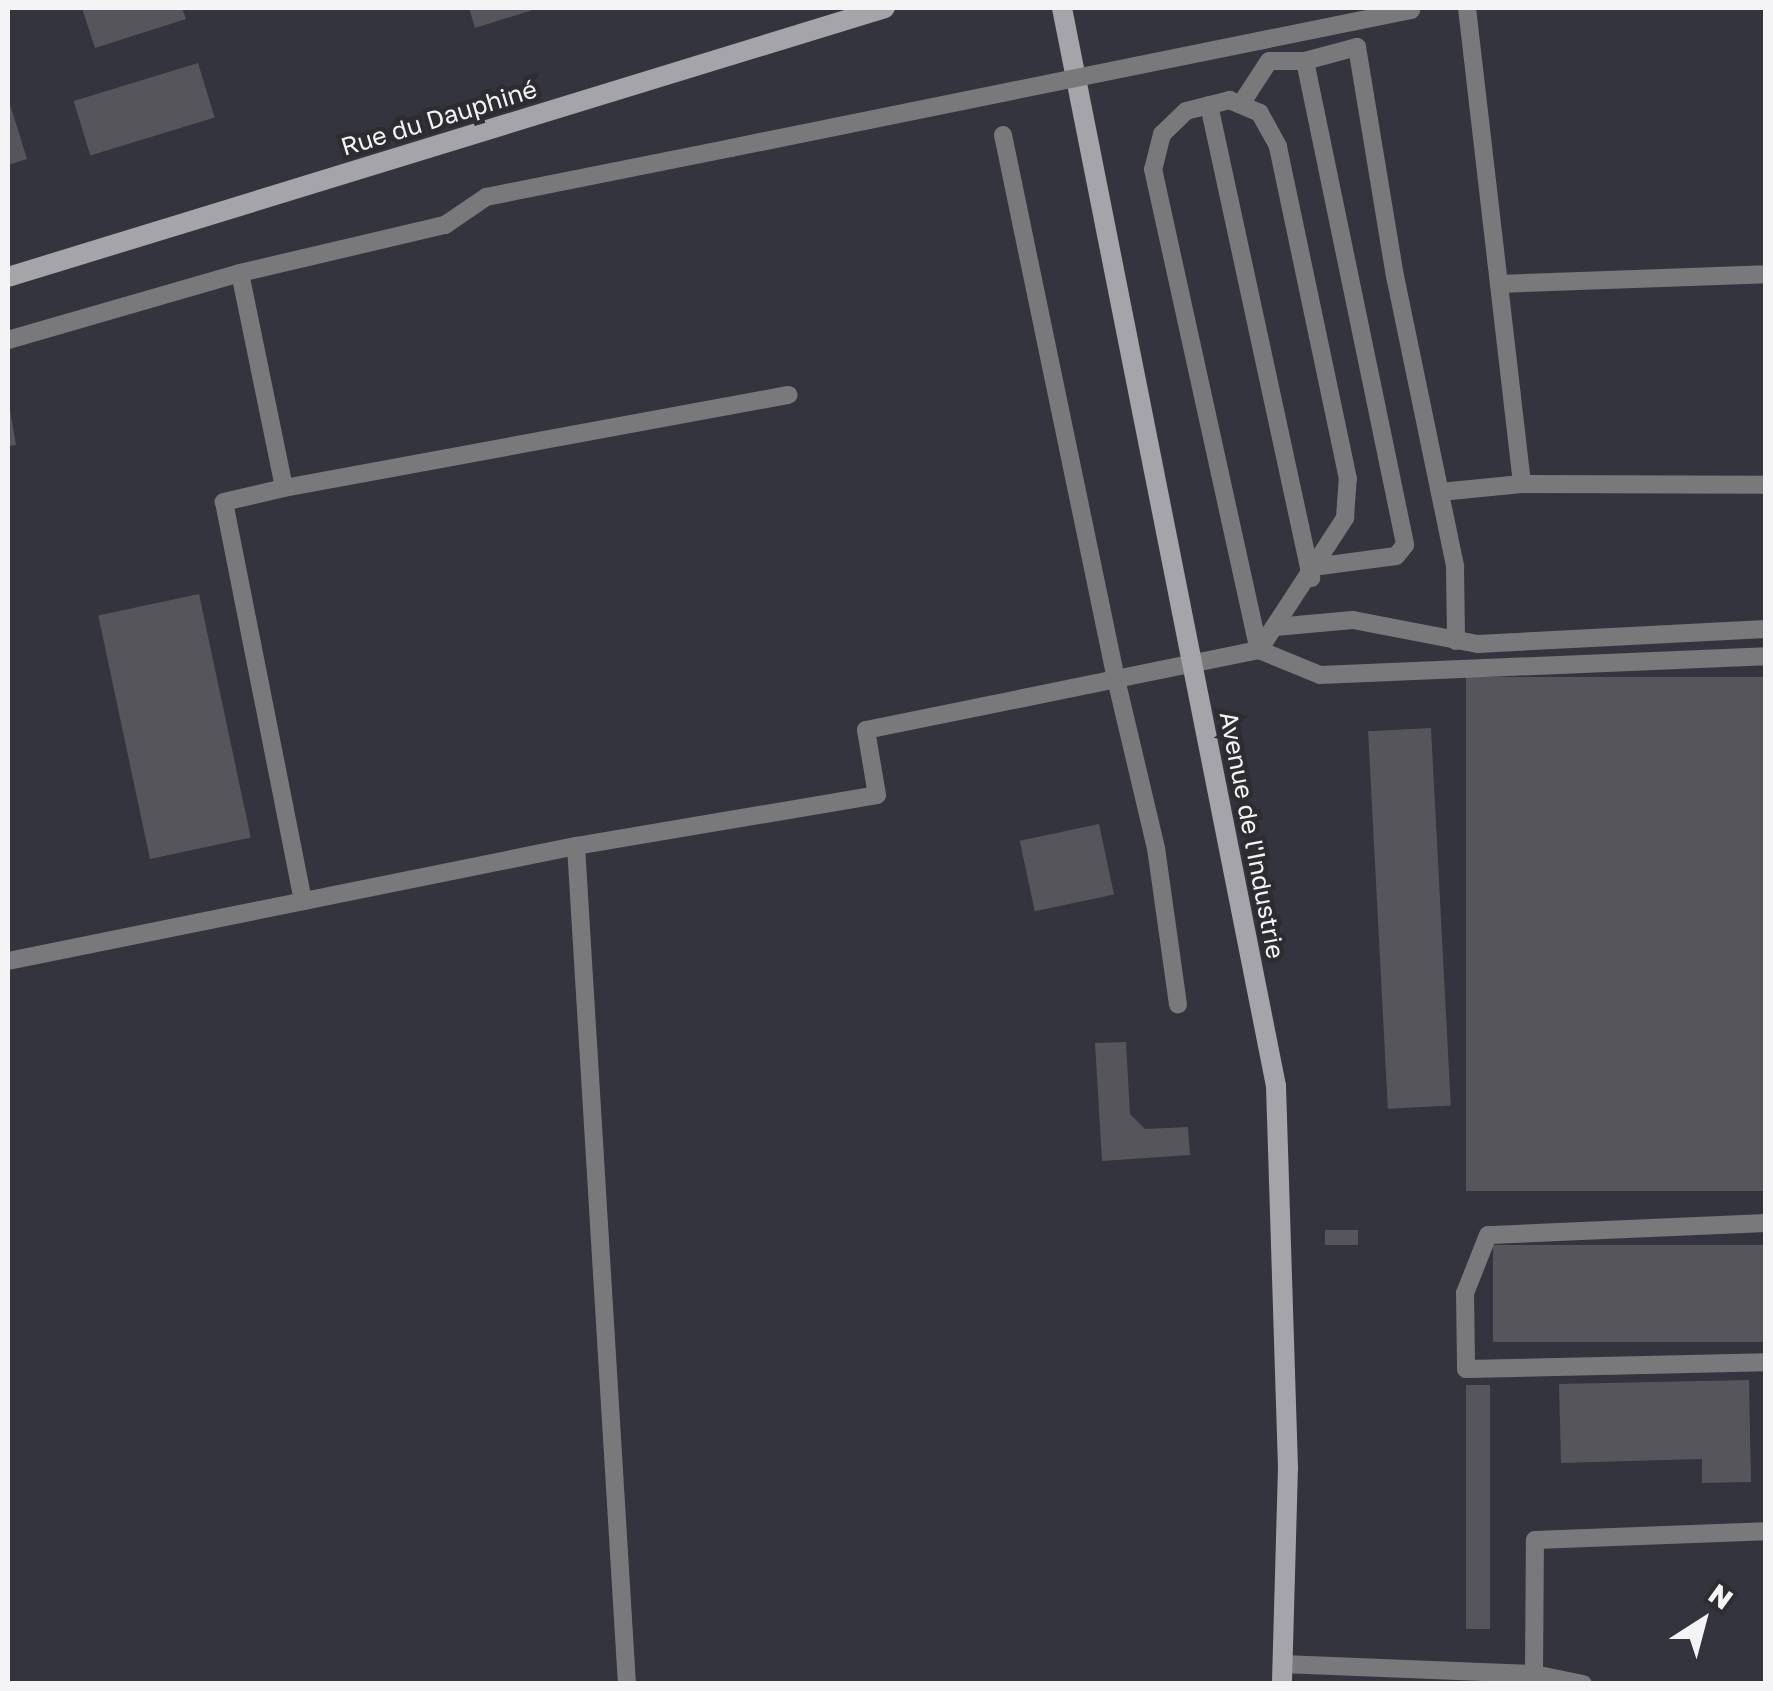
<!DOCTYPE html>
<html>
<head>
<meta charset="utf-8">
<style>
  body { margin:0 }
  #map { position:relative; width:1773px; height:1691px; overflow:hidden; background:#2c2c31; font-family:"Golos Text",sans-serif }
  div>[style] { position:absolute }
  .built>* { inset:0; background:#34343f; transform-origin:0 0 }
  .building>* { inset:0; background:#55555b; transform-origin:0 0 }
  .lane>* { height:18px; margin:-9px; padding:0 9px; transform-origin:9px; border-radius:9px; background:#79797c }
  .secondary>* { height:20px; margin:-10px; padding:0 10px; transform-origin:10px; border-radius:10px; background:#a4a4a9 }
  .lane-bridge>* { height:18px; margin:-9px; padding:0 9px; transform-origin:9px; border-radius:9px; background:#79797c }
  span { translate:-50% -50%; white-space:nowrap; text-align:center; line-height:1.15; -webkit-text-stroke:9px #2c2c31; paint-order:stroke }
  .street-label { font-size:25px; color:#f4f4f7 }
  .frame { position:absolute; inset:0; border:10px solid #f4f4f7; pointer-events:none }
  .north { position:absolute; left:1653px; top:1571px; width:100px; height:100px; -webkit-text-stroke:8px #2c2c31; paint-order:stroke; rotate:36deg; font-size:28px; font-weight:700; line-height:40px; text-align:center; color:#f4f4f7 }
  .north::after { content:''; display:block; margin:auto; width:35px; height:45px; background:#f4f4f7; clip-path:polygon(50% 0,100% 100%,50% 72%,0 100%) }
</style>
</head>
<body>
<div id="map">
  <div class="built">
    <div style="left:8px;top:8px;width:1757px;height:1676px"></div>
  </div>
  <div class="building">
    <div style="clip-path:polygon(82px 8px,182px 8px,186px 19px,95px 48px)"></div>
    <div style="clip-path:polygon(469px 8px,539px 8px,475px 28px)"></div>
    <div style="left:198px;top:63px;width:57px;height:130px;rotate:73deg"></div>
    <div style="clip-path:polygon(8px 98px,27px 159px,8px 165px)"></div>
    <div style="clip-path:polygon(8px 398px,16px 445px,8px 446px)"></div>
    <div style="left:199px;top:594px;width:249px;height:103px;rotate:78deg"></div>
    <div style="left:1766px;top:677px;width:514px;height:300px;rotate:90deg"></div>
    <div style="left:1431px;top:728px;width:378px;height:63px;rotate:87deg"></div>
    <div style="left:1099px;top:824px;width:72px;height:81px;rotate:78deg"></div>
    <div style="clip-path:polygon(1126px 1042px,1130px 1114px,1145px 1129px,1188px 1127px,1190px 1155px,1102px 1161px,1095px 1043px)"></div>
    <div style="left:1325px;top:1230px;width:33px;height:15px"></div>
    <div style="left:1766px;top:1245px;width:97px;height:273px;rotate:90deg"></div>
    <div style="clip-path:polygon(1749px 1380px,1751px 1482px,1702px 1483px,1702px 1459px,1561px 1463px,1559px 1384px)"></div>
    <div style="left:1466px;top:1385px;width:24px;height:244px"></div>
  </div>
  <div class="lane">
    <div style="left:1467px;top:8px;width:479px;rotate:83.4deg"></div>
    <div style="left:1522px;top:484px;width:244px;rotate:0.2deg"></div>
    <div style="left:1305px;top:61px;width:54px;rotate:-15.1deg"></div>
    <div style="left:1357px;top:47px;width:232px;rotate:80.6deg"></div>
    <div style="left:1395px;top:276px;width:297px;rotate:78.3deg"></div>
    <div style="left:1455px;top:567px;width:74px;rotate:89.2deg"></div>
    <div style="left:1241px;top:104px;width:51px;rotate:-56.9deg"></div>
    <div style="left:1269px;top:61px;width:36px"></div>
    <div style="left:1305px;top:61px;width:494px;rotate:78.3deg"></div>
    <div style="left:1405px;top:545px;width:14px;rotate:129deg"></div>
    <div style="left:1396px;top:556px;width:77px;rotate:172.5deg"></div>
    <div style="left:1209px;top:105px;width:484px;rotate:77.8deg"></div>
    <div style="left:1003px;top:135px;width:556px;rotate:78.27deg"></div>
    <div style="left:1116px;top:679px;width:146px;rotate:-11.5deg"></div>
    <div style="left:1259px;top:650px;width:158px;rotate:-56.9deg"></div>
    <div style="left:1345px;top:518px;width:39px;rotate:-86deg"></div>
    <div style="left:1348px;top:479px;width:340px;rotate:-101.9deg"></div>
    <div style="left:1278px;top:146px;width:38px;rotate:-119deg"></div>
    <div style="left:1260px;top:113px;width:33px;rotate:-157deg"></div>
    <div style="left:1230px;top:100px;width:45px;rotate:166deg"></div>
    <div style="left:1186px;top:111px;width:33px;rotate:136deg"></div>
    <div style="left:1162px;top:134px;width:36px;rotate:104deg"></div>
    <div style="left:1153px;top:169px;width:493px;rotate:77.6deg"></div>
    <div style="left:1259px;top:650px;width:66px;rotate:22.3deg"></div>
    <div style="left:1320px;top:675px;width:446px;rotate:-2.4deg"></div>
    <div style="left:240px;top:273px;width:211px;rotate:-13.2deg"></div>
    <div style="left:445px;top:225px;width:50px;rotate:-34.3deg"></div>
    <div style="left:486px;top:197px;width:250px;rotate:-11.3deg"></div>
    <div style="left:1499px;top:284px;width:267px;rotate:-2.1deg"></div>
    <div style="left:8px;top:340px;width:241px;rotate:-16.1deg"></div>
    <div style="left:240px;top:273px;width:219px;rotate:78.4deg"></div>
    <div style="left:284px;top:488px;width:62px;rotate:166.9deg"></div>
    <div style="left:224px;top:502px;width:407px;rotate:78.8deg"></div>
    <div style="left:284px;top:488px;width:513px;rotate:-10.45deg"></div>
    <div style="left:1440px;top:492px;width:82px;rotate:-5.6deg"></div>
    <div style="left:1275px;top:627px;width:78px;rotate:-5.1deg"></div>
    <div style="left:1353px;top:620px;width:127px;rotate:10.9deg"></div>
    <div style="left:1478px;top:644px;width:288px;rotate:-3deg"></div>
    <div style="left:576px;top:846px;width:840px;rotate:86.52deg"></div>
    <div style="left:8px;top:961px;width:580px;rotate:-11.45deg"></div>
    <div style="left:576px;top:846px;width:305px;rotate:-9.6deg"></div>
    <div style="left:877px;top:795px;width:66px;rotate:-99.6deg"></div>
    <div style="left:866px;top:730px;width:255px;rotate:-11.5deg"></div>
    <div style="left:1116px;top:679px;width:174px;rotate:76.7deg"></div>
    <div style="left:1156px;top:848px;width:158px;rotate:82deg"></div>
    <div style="left:1766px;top:1223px;width:278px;rotate:177.5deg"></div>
    <div style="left:1488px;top:1235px;width:62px;rotate:111.6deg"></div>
    <div style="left:1465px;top:1293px;width:76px;rotate:89.2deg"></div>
    <div style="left:1466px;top:1369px;width:300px;rotate:-1.3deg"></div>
    <div style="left:1282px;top:1664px;width:252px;rotate:2.3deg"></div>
    <div style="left:1534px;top:1674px;width:50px;rotate:11.5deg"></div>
    <div style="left:1534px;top:1674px;width:134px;rotate:-89.6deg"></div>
    <div style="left:1535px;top:1540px;width:231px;rotate:-2.2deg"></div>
  </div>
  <div class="secondary">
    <div style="left:1062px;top:8px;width:1099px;rotate:78.77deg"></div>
    <div style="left:1276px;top:1086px;width:381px;rotate:88.2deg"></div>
    <div style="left:1288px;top:1467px;width:217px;rotate:91.6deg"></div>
    <div style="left:8px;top:277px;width:917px;rotate:-17.05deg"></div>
  </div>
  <div class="lane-bridge">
    <div style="left:731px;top:148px;width:694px;rotate:-11.47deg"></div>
  </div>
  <div class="street-label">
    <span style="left:439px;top:118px;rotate:-17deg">Rue du Dauphiné</span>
    <span style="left:1252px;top:835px;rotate:79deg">Avenue de l'Industrie</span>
  </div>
  <div class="frame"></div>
  <div class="north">N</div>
</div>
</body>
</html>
